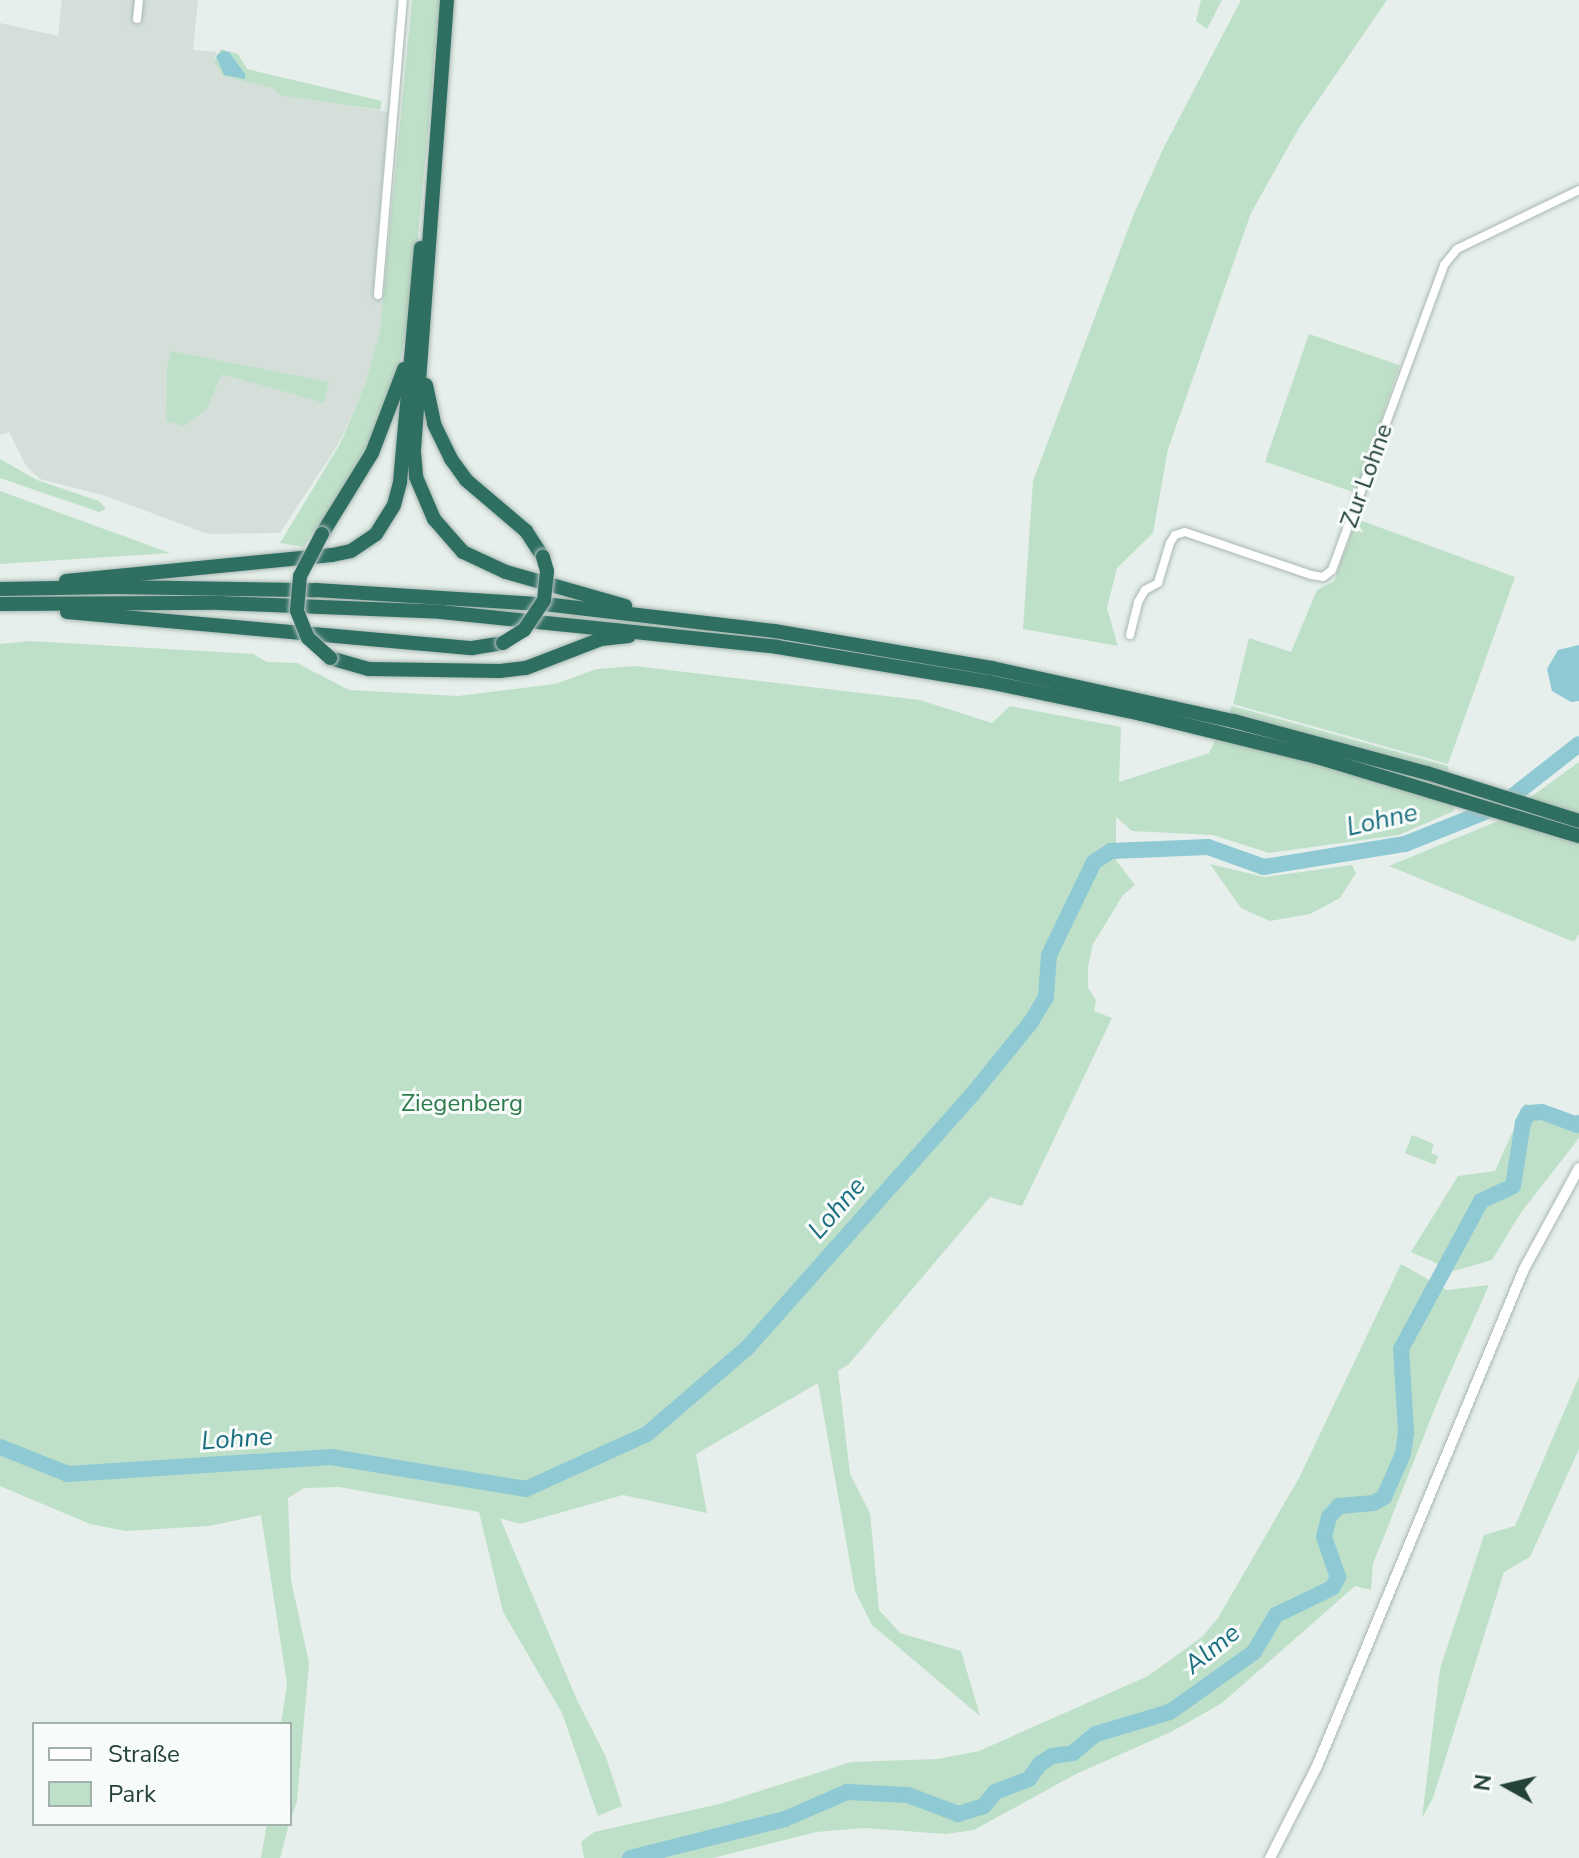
<!DOCTYPE html>
<html>
<head>
<meta charset="utf-8">
<style>
  body { margin:0 }
  #map { position:relative; width:1579px; height:1858px; overflow:hidden; background:#e6efeb; font-family:"Nunito Sans",sans-serif }
  div>[style] { position:absolute }
  .built>* { inset:0; background:#d4dfda }
  .green>* { inset:0; background:#bfe0c8; transform-origin:0 0 }
  .water>* { inset:0; background:#8ec9d4 }
  .river>* { height:16px; margin:-8px; padding:0 8px; transform-origin:8px; border-radius:8px; background:#8ec9d4 }
  .roads { filter:drop-shadow(0 0 2px #a8b8b2) drop-shadow(0 0 2px #a8b8b2) }
  .minor>* { height:8px; margin:-4px; padding:0 4px; transform-origin:4px; border-radius:4px; background:#fff }
  .tertiary>* { height:10px; margin:-5px; padding:0 5px; transform-origin:5px; border-radius:5px; background:#fff }
  .motorway>* { height:14px; margin:-7px; padding:0 7px; transform-origin:7px; border-radius:7px; background:#2f6f62 }
  .bridges { filter:drop-shadow(0 0 2px #c2cac8) drop-shadow(0 0 2px #c2cac8) }
  .motorway-bridge>* { height:14px; margin:-7px; padding:0 7px; transform-origin:7px; border-radius:7px; background:#2f6f62 }
  span { translate:-50% -50%; white-space:nowrap; text-align:center; line-height:1.15; -webkit-text-stroke:6px #f7fbf9; paint-order:stroke }
  .street-label { font-size:24px; color:#24423a }
  .park-label { font-size:24px; color:#2d7a4b }
  .water-label { font-size:26px; color:#1c6f80; font-style:italic }
  .legend { position:absolute; left:32px; top:1722px; width:260px; height:104px; box-sizing:border-box; background:#f7fbf9; border:2px solid #a3b1ad; margin:0; padding:10px 14px; list-style:none; font-size:24px; color:#24423a }
  .legend li { display:flex; align-items:center; gap:16px; height:40px }
  .legend b { width:40px; border:2px solid #a3b1ad }
  .north { position:absolute; left:1467px; top:1746px; width:80px; height:80px; -webkit-text-stroke:6px #f7fbf9; paint-order:stroke; rotate:278deg; font-size:22px; font-weight:700; line-height:32px; text-align:center; color:#24423a }
  .north::after { content:''; display:block; margin:auto; width:28px; height:36px; background:#24423a; clip-path:polygon(50% 0,100% 100%,50% 72%,0 100%) }
</style>
</head>
<body>
<div id="map">
  <div class="built">
    <div style="clip-path:polygon(62px 0,198px 0,193px 50px,217px 52px,214px 61px,224px 76px,272px 88px,279px 94px,388px 112px,373px 293px,385px 296px,380px 332px,365px 386px,339px 443px,280px 533px,208px 534px,106px 496px,40px 479px,26px 466px,9px 432px,0 435px,0 23px,58px 36px)"></div>
  </div>
  <div class="green">
    <div style="clip-path:polygon(412px 0,440px 0,412px 302px,399px 366px,368px 447px,333px 504px,304px 547px,280px 543px,340px 444px,365px 385px,380px 331px)"></div>
    <div style="clip-path:polygon(1201px 0,1222px 0,1207px 29px,1196px 21px)"></div>
    <div style="clip-path:polygon(1241px 0,1387px 0,1299px 128px,1251px 213px,1168px 449px,1153px 533px,1117px 568px,1107px 608px,1118px 646px,1023px 629px,1033px 481px,1133px 216px,1164px 147px)"></div>
    <div style="clip-path:polygon(221px 49px,238px 54px,247px 69px,382px 101px,380px 110px,280px 95px,272px 88px,223px 76px,214px 61px)"></div>
    <div style="left:1309px;top:334px;width:96px;height:135px;rotate:19deg"></div>
    <div style="clip-path:polygon(171px 351px,329px 382px,324px 403px,222px 374px,206px 410px,184px 426px,166px 421px,167px 367px)"></div>
    <div style="clip-path:polygon(0 459px,37px 480px,99px 501px,106px 509px,99px 512px,0 478px)"></div>
    <div style="clip-path:polygon(0 491px,170px 553px,0 564px)"></div>
    <div style="clip-path:polygon(1357px 519px,1515px 577px,1448px 764px,1233px 704px,1249px 638px,1291px 652px,1317px 590px,1334px 581px)"></div>
    <div style="clip-path:polygon(30px 641px,253px 654px,267px 662px,297px 663px,349px 690px,458px 696px,555px 684px,597px 669px,635px 666px,920px 700px,992px 723px,1010px 706px,1121px 727px,1119px 782px,1209px 753px,1232px 706px,1448px 766px,1454px 811px,1399px 835px,1269px 853px,1213px 835px,1132px 831px,1116px 817px,1116px 860px,1135px 885px,1123px 895px,1093px 944px,1088px 967px,1088px 988px,1096px 1000px,1094px 1011px,1112px 1018px,1022px 1206px,990px 1197px,849px 1364px,838px 1371px,850px 1474px,870px 1513px,879px 1610px,900px 1633px,961px 1651px,980px 1716px,872px 1625px,855px 1591px,818px 1383px,696px 1454px,707px 1513px,623px 1495px,520px 1524px,500px 1518px,577px 1700px,606px 1757px,622px 1806px,598px 1816px,562px 1713px,503px 1612px,479px 1512px,339px 1487px,304px 1488px,288px 1498px,291px 1580px,309px 1663px,297px 1801px,290px 1822px,290px 1724px,281px 1724px,287px 1684px,261px 1515px,209px 1526px,126px 1531px,90px 1524px,0 1486px,0 644px)"></div>
    <div style="clip-path:polygon(1579px 762px,1579px 934px,1574px 942px,1389px 866px,1498px 821px)"></div>
    <div style="clip-path:polygon(1210px 864px,1264px 877px,1352px 865px,1356px 873px,1340px 898px,1310px 914px,1270px 921px,1241px 908px)"></div>
    <div style="clip-path:polygon(1525px 1104px,1575px 1119px,1579px 1115px,1579px 1138px,1520px 1214px,1492px 1260px,1454px 1271px,1411px 1252px,1458px 1176px,1495px 1171px)"></div>
    <div style="clip-path:polygon(1412px 1135px,1434px 1144px,1431px 1153px,1438px 1156px,1435px 1165px,1405px 1153px)"></div>
    <div style="clip-path:polygon(1401px 1264px,1447px 1290px,1489px 1285px,1439px 1398px,1373px 1564px,1371px 1590px,1355px 1586px,1222px 1703px,1171px 1732px,1076px 1774px,974px 1830px,946px 1834px,864px 1828px,816px 1832px,713px 1858px,584px 1858px,581px 1842px,594px 1832px,719px 1804px,851px 1762px,938px 1759px,979px 1751px,1148px 1676px,1202px 1637px,1218px 1618px,1299px 1478px)"></div>
    <div style="clip-path:polygon(1579px 1377px,1579px 1449px,1530px 1557px,1504px 1572px,1433px 1798px,1422px 1818px,1440px 1669px,1484px 1535px,1515px 1526px)"></div>
    <div style="clip-path:polygon(267px 1824px,289px 1824px,280px 1858px,261px 1858px)"></div>
  </div>
  <div class="water">
    <div style="clip-path:polygon(223px 51px,229px 52px,245px 74px,245px 79px,224px 75px,216px 56px)"></div>
    <div style="clip-path:polygon(1579px 645px,1579px 701px,1571px 702px,1552px 691px,1547px 669px,1558px 650px)"></div>
  </div>
  <div class="river">
    <div style="left:0;top:1447px;width:73px;rotate:21.7deg"></div>
    <div style="left:68px;top:1474px;width:264px;rotate:-3.7deg"></div>
    <div style="left:331px;top:1457px;width:198px;rotate:9.3deg"></div>
    <div style="left:526px;top:1489px;width:133px;rotate:-24.4deg"></div>
    <div style="left:647px;top:1434px;width:133px;rotate:-40.7deg"></div>
    <div style="left:748px;top:1347px;width:336px;rotate:-48.4deg"></div>
    <div style="left:971px;top:1096px;width:95px;rotate:-51deg"></div>
    <div style="left:1031px;top:1022px;width:29px;rotate:-59deg"></div>
    <div style="left:1046px;top:997px;width:42px;rotate:-85.9deg"></div>
    <div style="left:1049px;top:955px;width:103px;rotate:-64.2deg"></div>
    <div style="left:1094px;top:862px;width:20px;rotate:-33deg"></div>
    <div style="left:1111px;top:851px;width:97px;rotate:-2.4deg"></div>
    <div style="left:1208px;top:847px;width:59px;rotate:19.7deg"></div>
    <div style="left:1264px;top:867px;width:143px;rotate:-9.3deg"></div>
    <div style="left:1405px;top:844px;width:102px;rotate:-21.8deg"></div>
    <div style="left:1500px;top:806px;width:100px;rotate:-38.1deg"></div>
    <div style="left:630px;top:1858px;width:160px;rotate:-14.1deg"></div>
    <div style="left:785px;top:1819px;width:68px;rotate:-23.5deg"></div>
    <div style="left:847px;top:1792px;width:61px;rotate:2.8deg"></div>
    <div style="left:908px;top:1795px;width:53px;rotate:20.8deg"></div>
    <div style="left:958px;top:1814px;width:27px;rotate:-17deg"></div>
    <div style="left:984px;top:1806px;width:18px;rotate:-52deg"></div>
    <div style="left:995px;top:1792px;width:36px;rotate:-21deg"></div>
    <div style="left:1029px;top:1779px;width:19px;rotate:-54deg"></div>
    <div style="left:1040px;top:1764px;width:14px;rotate:-34deg"></div>
    <div style="left:1052px;top:1756px;width:21px;rotate:-8deg"></div>
    <div style="left:1073px;top:1753px;width:30px;rotate:-40deg"></div>
    <div style="left:1096px;top:1734px;width:77px;rotate:-16.6deg"></div>
    <div style="left:1170px;top:1712px;width:103px;rotate:-35.5deg"></div>
    <div style="left:1254px;top:1652px;width:43px;rotate:-59.3deg"></div>
    <div style="left:1276px;top:1615px;width:62px;rotate:-25.7deg"></div>
    <div style="left:1332px;top:1588px;width:13px;rotate:-61deg"></div>
    <div style="left:1338px;top:1577px;width:42px;rotate:-109.3deg"></div>
    <div style="left:1324px;top:1537px;width:21px;rotate:-76deg"></div>
    <div style="left:1329px;top:1517px;width:15px;rotate:-48deg"></div>
    <div style="left:1339px;top:1506px;width:35px;rotate:-5deg"></div>
    <div style="left:1374px;top:1503px;width:12px;rotate:-31deg"></div>
    <div style="left:1384px;top:1497px;width:47px;rotate:-66.2deg"></div>
    <div style="left:1403px;top:1454px;width:22px;rotate:-82deg"></div>
    <div style="left:1406px;top:1432px;width:83px;rotate:-93.4deg"></div>
    <div style="left:1401px;top:1349px;width:168px;rotate:-61.6deg"></div>
    <div style="left:1481px;top:1201px;width:35px;rotate:-25deg"></div>
    <div style="left:1513px;top:1186px;width:64px;rotate:-81deg"></div>
    <div style="left:1523px;top:1123px;width:11px;rotate:-63deg"></div>
    <div style="left:1528px;top:1113px;width:14px;rotate:-4deg"></div>
    <div style="left:1542px;top:1112px;width:37px;rotate:20deg"></div>
    <div style="left:1577px;top:1125px;width:3px;rotate:-45deg"></div>
  </div>
  <div class="roads">
    <div class="minor">
      <div style="left:137px;top:19px;width:19px;rotate:-84deg"></div>
      <div style="left:378px;top:295px;width:296px;rotate:-85.2deg"></div>
      <div style="left:1130px;top:635px;width:34px;rotate:-76deg"></div>
      <div style="left:1138px;top:602px;width:14px;rotate:-60deg"></div>
      <div style="left:1145px;top:590px;width:15px;rotate:-28deg"></div>
      <div style="left:1158px;top:583px;width:42px;rotate:-73.3deg"></div>
      <div style="left:1170px;top:543px;width:9px;rotate:-58deg"></div>
      <div style="left:1175px;top:535px;width:10px;rotate:-17deg"></div>
      <div style="left:1185px;top:532px;width:133px;rotate:18.8deg"></div>
      <div style="left:1311px;top:575px;width:12px;rotate:9deg"></div>
      <div style="left:1323px;top:577px;width:11px;rotate:-38deg"></div>
      <div style="left:1332px;top:570px;width:325px;rotate:-69.8deg"></div>
      <div style="left:1444px;top:265px;width:21px;rotate:-51deg"></div>
      <div style="left:1457px;top:249px;width:136px;rotate:-25.8deg"></div>
    </div>
    <div class="tertiary">
      <div style="left:1270px;top:1858px;width:103px;rotate:-62.9deg"></div>
      <div style="left:1317px;top:1766px;width:538px;rotate:-67.39deg"></div>
      <div style="left:1524px;top:1269px;width:115px;rotate:-61.4deg"></div>
    </div>
    <div class="motorway">
      <div style="left:447px;top:0;width:453px;rotate:94.2deg"></div>
      <div style="left:414px;top:452px;width:25px;rotate:85deg"></div>
      <div style="left:416px;top:477px;width:46px;rotate:66.8deg"></div>
      <div style="left:434px;top:519px;width:44px;rotate:48.7deg"></div>
      <div style="left:463px;top:552px;width:47px;rotate:24.9deg"></div>
      <div style="left:506px;top:572px;width:124px;rotate:15.9deg"></div>
      <div style="left:426px;top:385px;width:40px;rotate:78deg"></div>
      <div style="left:434px;top:424px;width:39px;rotate:64deg"></div>
      <div style="left:451px;top:459px;width:26px;rotate:54deg"></div>
      <div style="left:466px;top:480px;width:79px;rotate:40.4deg"></div>
      <div style="left:526px;top:531px;width:31px;rotate:57deg"></div>
      <div style="left:322px;top:534px;width:95px;rotate:-58.3deg"></div>
      <div style="left:372px;top:453px;width:90px;rotate:-69.1deg"></div>
      <div style="left:66px;top:581px;width:267px;rotate:-5.6deg"></div>
      <div style="left:332px;top:555px;width:19px;rotate:-12deg"></div>
      <div style="left:351px;top:551px;width:30px;rotate:-34deg"></div>
      <div style="left:376px;top:534px;width:34px;rotate:-58deg"></div>
      <div style="left:394px;top:505px;width:24px;rotate:-75deg"></div>
      <div style="left:400px;top:482px;width:235px;rotate:-84.9deg"></div>
      <div style="left:0;top:589px;width:115px;rotate:-1deg"></div>
      <div style="left:115px;top:587px;width:201px;rotate:0.9deg"></div>
      <div style="left:316px;top:590px;width:237px;rotate:3.6deg"></div>
      <div style="left:553px;top:605px;width:224px;rotate:6.7deg"></div>
      <div style="left:775px;top:631px;width:220px;rotate:9.7deg"></div>
      <div style="left:992px;top:668px;width:248px;rotate:12.4deg"></div>
      <div style="left:1234px;top:721px;width:200px;rotate:15.1deg"></div>
      <div style="left:1427px;top:773px;width:159px;rotate:17.5deg"></div>
      <div style="left:0;top:604px;width:220px;rotate:-0.3deg"></div>
      <div style="left:220px;top:603px;width:221px;rotate:2.3deg"></div>
      <div style="left:441px;top:612px;width:338px;rotate:5.9deg"></div>
      <div style="left:777px;top:647px;width:215px;rotate:9.4deg"></div>
      <div style="left:989px;top:682px;width:156px;rotate:11.8deg"></div>
      <div style="left:1142px;top:714px;width:180px;rotate:13.8deg"></div>
      <div style="left:1317px;top:757px;width:274px;rotate:16.8deg"></div>
      <div style="left:67px;top:612px;width:407px;rotate:5.1deg"></div>
      <div style="left:472px;top:648px;width:31px;rotate:-9deg"></div>
      <div style="left:330px;top:658px;width:40px;rotate:16deg"></div>
      <div style="left:368px;top:669px;width:132px;rotate:0.9deg"></div>
      <div style="left:500px;top:671px;width:26px;rotate:-7deg"></div>
      <div style="left:526px;top:668px;width:80px;rotate:-21.1deg"></div>
      <div style="left:601px;top:639px;width:28px;rotate:-6deg"></div>
    </div>
  </div>
  <div class="bridges">
    <div class="motorway-bridge">
      <div style="left:322px;top:534px;width:47px;rotate:117.6deg"></div>
      <div style="left:300px;top:576px;width:35px;rotate:95deg"></div>
      <div style="left:297px;top:611px;width:29px;rotate:68deg"></div>
      <div style="left:308px;top:638px;width:30px;rotate:42deg"></div>
      <div style="left:503px;top:643px;width:25px;rotate:-32deg"></div>
      <div style="left:524px;top:630px;width:36px;rotate:-56deg"></div>
      <div style="left:544px;top:600px;width:29px;rotate:-84deg"></div>
      <div style="left:547px;top:571px;width:15px;rotate:-106deg"></div>
    </div>
  </div>
  <div class="street-label">
    <span style="left:1367px;top:476px;rotate:-70deg">Zur Lohne</span>
  </div>
  <div class="park-label">
    <span style="left:462px;top:1104px">Ziegenberg</span>
  </div>
  <div class="water-label">
    <span style="left:1382px;top:820px;rotate:-13deg">Lohne</span>
    <span style="left:837px;top:1208px;rotate:-49deg">Lohne</span>
    <span style="left:237px;top:1439px;rotate:-4deg">Lohne</span>
    <span style="left:1212px;top:1649px;rotate:-39deg">Alme</span>
  </div>
  <ul class="legend">
  <li><b style="height:10px;background:#fff"></b>Straße</li>
  <li><b style="height:22px;background:#bfe0c8"></b>Park</li>
  </ul>
  <div class="north">N</div>
</div>
</body>
</html>
